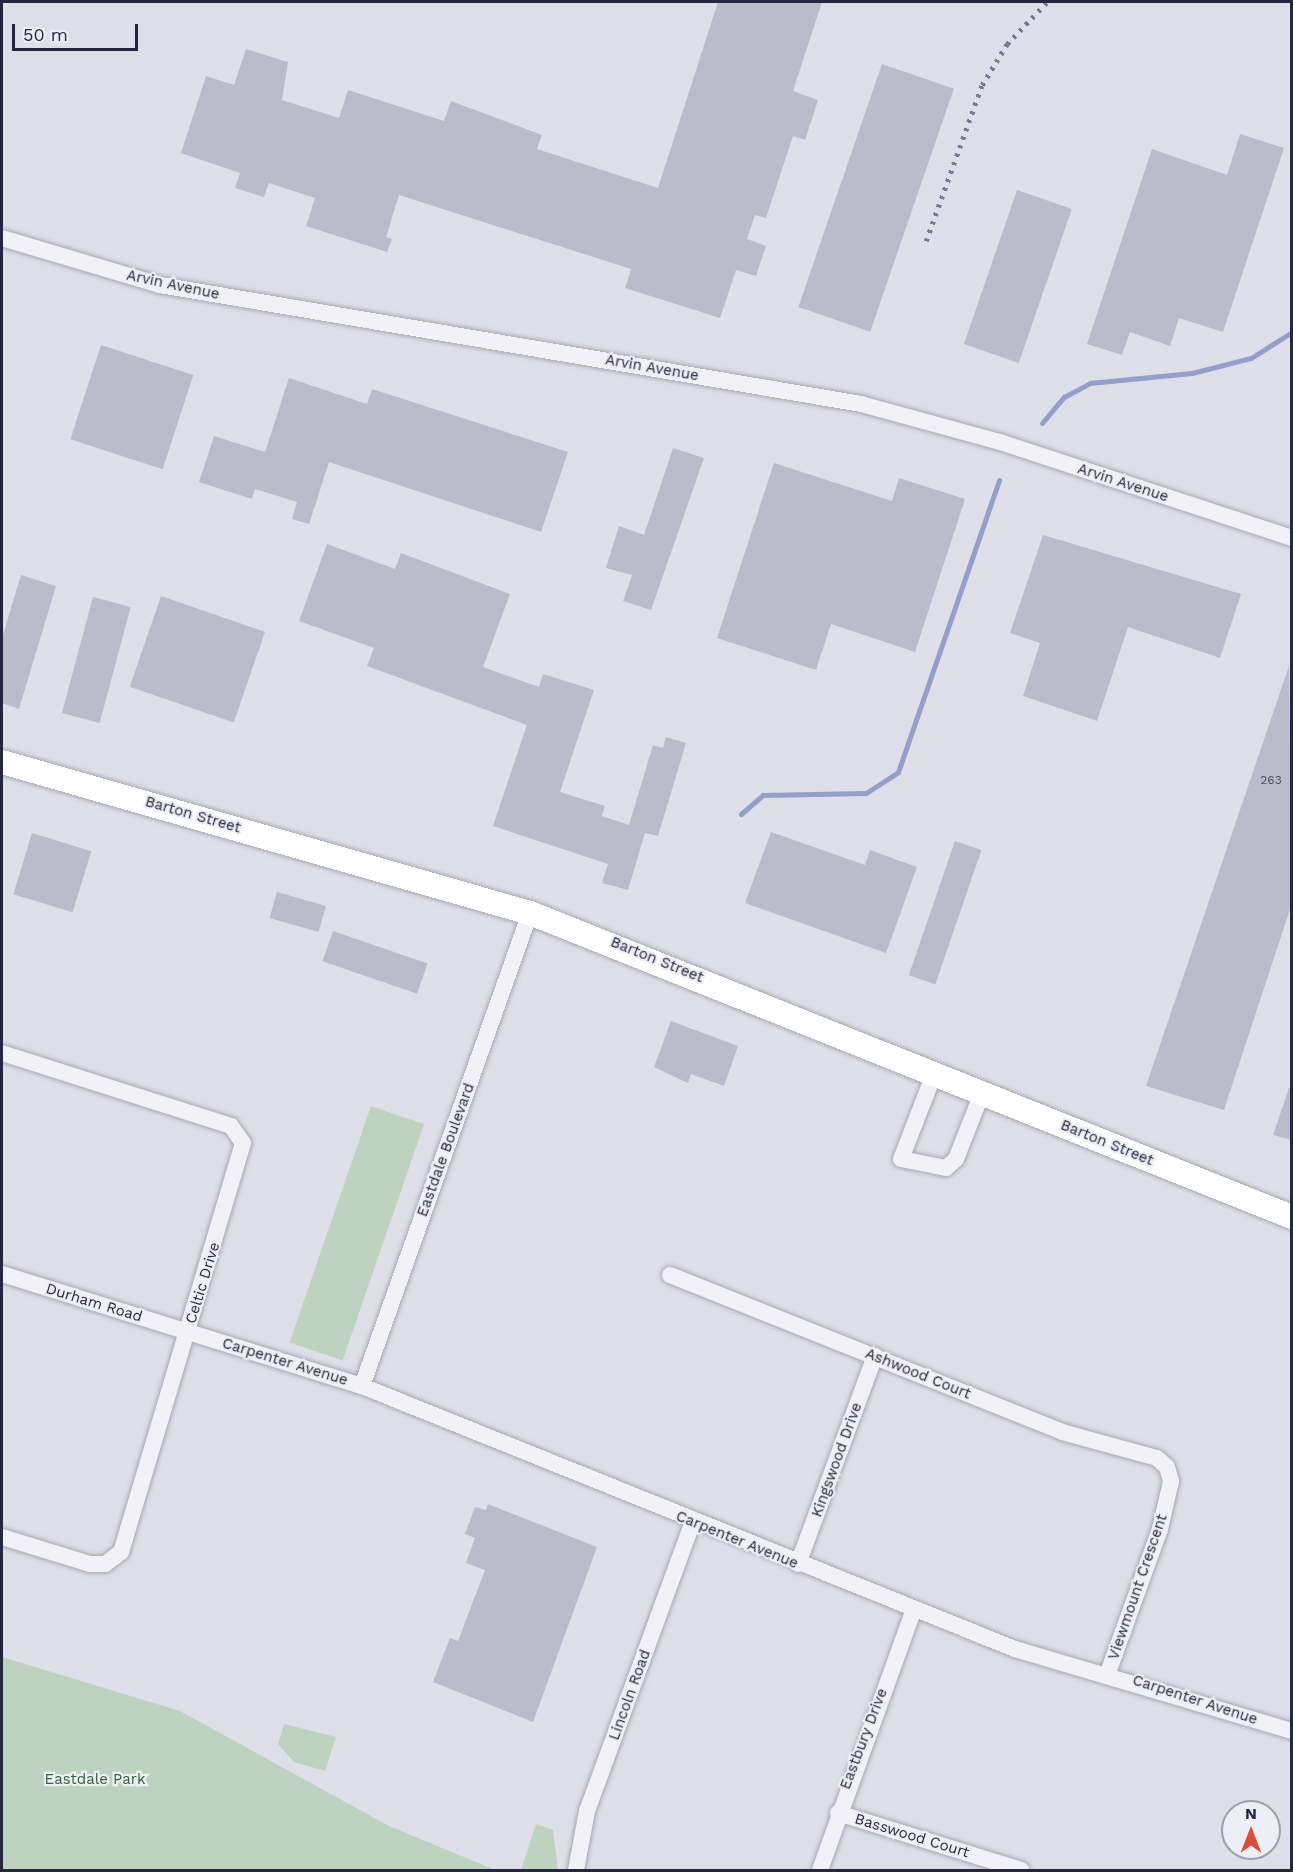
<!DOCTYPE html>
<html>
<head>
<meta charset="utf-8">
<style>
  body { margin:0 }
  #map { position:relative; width:1293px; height:1872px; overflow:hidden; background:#dedfe9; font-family:"Work Sans",sans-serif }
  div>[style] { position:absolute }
  .green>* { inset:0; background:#bed3bf; transform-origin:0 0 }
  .stream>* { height:5px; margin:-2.5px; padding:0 2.5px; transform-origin:2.5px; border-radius:2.5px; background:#959fcc }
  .building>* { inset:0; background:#babccc; transform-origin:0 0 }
  .roads { filter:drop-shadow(0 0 2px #a6a8b7) drop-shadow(0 0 2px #a6a8b7) }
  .minor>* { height:16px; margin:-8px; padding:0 8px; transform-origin:8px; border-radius:8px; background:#f1f1f7 }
  .secondary>* { height:24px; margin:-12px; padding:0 12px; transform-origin:12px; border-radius:12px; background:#fff }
  .rail>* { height:4.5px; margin-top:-2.25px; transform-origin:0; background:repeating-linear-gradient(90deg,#767894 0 3px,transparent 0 9px) }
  span { translate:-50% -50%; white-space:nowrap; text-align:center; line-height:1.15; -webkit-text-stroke:4.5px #edeef6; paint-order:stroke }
  .number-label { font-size:12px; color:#4a4c64 }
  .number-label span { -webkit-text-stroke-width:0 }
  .street-label { font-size:15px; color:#252741 }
  .park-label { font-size:15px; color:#325e36 }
  .frame { position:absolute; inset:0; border:3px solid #252741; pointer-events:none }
  .north { position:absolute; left:1221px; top:1800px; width:60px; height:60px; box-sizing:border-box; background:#edeef6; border:2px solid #9d9eae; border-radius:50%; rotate:0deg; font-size:16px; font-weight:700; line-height:24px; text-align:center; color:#252741 }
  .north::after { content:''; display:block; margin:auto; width:21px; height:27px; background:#da4e37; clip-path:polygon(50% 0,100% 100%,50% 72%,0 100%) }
  .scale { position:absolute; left:12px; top:24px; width:126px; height:27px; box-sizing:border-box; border:3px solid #252741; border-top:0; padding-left:8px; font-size:18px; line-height:21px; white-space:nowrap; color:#252741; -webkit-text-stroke:4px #edeef6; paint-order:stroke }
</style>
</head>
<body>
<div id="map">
  <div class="green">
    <div style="left:371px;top:1106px;width:56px;height:250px;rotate:19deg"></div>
    <div style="clip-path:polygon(2px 1657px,180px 1711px,389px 1826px,495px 1870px,2px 1870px)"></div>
    <div style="clip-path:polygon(284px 1724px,336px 1737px,325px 1771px,294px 1762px,278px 1744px)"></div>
    <div style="clip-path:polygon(536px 1824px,553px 1830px,558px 1870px,521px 1870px)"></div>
  </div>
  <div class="stream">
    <div style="left:1042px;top:423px;width:34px;rotate:-50deg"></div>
    <div style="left:1064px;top:397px;width:30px;rotate:-28deg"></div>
    <div style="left:1090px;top:383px;width:102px;rotate:-5.6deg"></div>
    <div style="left:1192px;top:373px;width:61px;rotate:-14.3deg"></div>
    <div style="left:1251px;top:358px;width:49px;rotate:-32.4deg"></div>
    <div style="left:741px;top:814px;width:29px;rotate:-41deg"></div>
    <div style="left:763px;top:795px;width:103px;rotate:-1.1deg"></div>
    <div style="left:866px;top:793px;width:38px;rotate:-33deg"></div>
    <div style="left:898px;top:772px;width:309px;rotate:-70.9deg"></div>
  </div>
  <div class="building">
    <div style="clip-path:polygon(718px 2px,822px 2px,793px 91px,818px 100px,805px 140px,793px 136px,766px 218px,755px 215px,747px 239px,766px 246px,756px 276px,736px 270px,720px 318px,625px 288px,631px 269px,399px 195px,386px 237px,392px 239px,387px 252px,306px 226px,315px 198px,269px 183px,264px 197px,235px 188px,240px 173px,181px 153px,206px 76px,234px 85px,246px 49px,288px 62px,282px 100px,339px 118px,348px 90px,444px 121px,451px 101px,542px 135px,537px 149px,658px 188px)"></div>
    <div style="left:882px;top:64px;width:76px;height:257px;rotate:19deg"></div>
    <div style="clip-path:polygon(1240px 134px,1284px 148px,1223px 332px,1179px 318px,1170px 346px,1130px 332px,1122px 355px,1087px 344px,1152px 149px,1227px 175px)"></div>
    <div style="left:1017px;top:190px;width:58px;height:163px;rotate:19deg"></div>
    <div style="left:101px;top:345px;width:97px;height:99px;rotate:18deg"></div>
    <div style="clip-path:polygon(289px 378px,367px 404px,372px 389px,568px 452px,541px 532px,329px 462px,309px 524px,292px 519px,297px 502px,255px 489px,252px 499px,199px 482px,214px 436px,265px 452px)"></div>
    <div style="clip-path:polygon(673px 448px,704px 458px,651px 610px,623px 601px,632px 575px,606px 568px,619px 526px,644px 535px)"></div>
    <div style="clip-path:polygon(774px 463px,892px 501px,899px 478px,965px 499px,915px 652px,831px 624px,816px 670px,717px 638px)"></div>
    <div style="clip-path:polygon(1043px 535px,1241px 594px,1220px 658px,1128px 627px,1097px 721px,1023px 696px,1040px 643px,1010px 633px)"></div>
    <div style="clip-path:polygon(327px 544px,395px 569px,401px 553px,510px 594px,483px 667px,539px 687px,543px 674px,594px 690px,560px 792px,605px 806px,602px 816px,629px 825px,653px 745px,663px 748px,666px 737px,686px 743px,658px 836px,645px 833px,628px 890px,602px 883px,608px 864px,493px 826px,527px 725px,367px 666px,374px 648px,299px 621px)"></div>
    <div style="clip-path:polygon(21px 575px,56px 586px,19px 709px,2px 703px,2px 638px)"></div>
    <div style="left:161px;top:596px;width:110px;height:96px;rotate:19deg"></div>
    <div style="left:93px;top:597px;width:39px;height:120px;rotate:15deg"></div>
    <div style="clip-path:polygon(1289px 666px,1292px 903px,1224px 1110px,1146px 1086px)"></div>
    <div style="clip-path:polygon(771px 832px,865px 865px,870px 850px,917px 867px,886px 953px,745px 903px)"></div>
    <div style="left:32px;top:833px;width:62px;height:64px;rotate:17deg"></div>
    <div style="left:955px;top:841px;width:28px;height:142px;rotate:19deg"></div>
    <div style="left:277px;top:892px;width:51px;height:27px;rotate:16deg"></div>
    <div style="left:333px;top:931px;width:100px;height:32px;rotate:19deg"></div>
    <div style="clip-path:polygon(671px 1021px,738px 1046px,724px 1086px,691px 1074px,688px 1083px,654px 1067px)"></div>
    <div style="clip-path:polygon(1289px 1088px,1292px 1088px,1292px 1140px,1273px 1135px)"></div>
    <div style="clip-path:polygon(488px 1504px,597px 1547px,533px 1722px,433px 1682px,450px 1638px,458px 1641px,485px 1570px,466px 1563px,475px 1538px,465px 1534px,475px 1507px,486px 1510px)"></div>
  </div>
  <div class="roads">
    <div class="minor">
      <div style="left:2px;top:238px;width:165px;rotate:16.6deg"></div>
      <div style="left:160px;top:285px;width:711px;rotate:9.63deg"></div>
      <div style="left:861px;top:404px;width:144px;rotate:15.3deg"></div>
      <div style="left:1000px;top:442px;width:307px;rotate:18.2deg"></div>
      <div style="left:2px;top:1053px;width:240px;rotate:17.7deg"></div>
      <div style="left:231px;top:1126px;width:21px;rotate:55deg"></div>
      <div style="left:243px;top:1143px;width:427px;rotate:106.6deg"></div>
      <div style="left:121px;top:1552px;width:20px;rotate:143deg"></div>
      <div style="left:105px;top:1564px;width:15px;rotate:180deg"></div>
      <div style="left:90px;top:1564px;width:92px;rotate:-162.9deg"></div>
      <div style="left:934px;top:1074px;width:91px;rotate:111.2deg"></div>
      <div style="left:901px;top:1159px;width:46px;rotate:11.3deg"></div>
      <div style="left:946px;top:1168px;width:13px;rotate:-42deg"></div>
      <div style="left:956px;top:1159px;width:71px;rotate:-68.5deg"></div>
      <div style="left:2px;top:1274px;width:377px;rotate:17.3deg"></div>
      <div style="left:362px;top:1386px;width:704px;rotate:21.94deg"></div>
      <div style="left:1015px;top:1649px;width:289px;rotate:16.5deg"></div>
      <div style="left:670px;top:1275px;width:422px;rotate:21.8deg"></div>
      <div style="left:1062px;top:1432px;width:98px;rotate:15.3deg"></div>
      <div style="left:1157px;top:1458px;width:13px;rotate:42deg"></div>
      <div style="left:1167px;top:1467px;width:15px;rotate:74deg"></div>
      <div style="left:1171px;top:1481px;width:49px;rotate:102.9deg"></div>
      <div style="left:1160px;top:1529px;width:153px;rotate:109.9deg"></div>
      <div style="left:362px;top:1386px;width:502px;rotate:-70.45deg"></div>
      <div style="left:798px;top:1564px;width:222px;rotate:-69.7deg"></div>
      <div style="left:838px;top:1813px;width:192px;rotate:17.3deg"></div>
      <div style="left:576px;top:1870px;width:60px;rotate:-79.4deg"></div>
      <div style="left:587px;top:1811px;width:308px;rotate:-69.9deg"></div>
      <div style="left:820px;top:1870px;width:277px;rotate:-70.2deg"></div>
    </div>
    <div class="secondary">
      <div style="left:2px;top:762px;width:549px;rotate:15.96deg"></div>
      <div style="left:530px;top:913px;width:820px;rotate:21.75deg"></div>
    </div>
  </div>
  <div class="rail">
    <div style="left:926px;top:241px;width:166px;rotate:-70.3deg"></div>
    <div style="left:982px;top:85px;width:48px;rotate:-58.6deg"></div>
    <div style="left:1007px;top:44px;width:58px;rotate:-46.4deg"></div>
  </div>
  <div class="number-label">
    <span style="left:1271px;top:781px">263</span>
  </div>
  <div class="street-label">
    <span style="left:173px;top:285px;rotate:12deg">Arvin Avenue</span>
    <span style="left:652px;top:368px;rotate:10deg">Arvin Avenue</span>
    <span style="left:1123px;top:483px;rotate:18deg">Arvin Avenue</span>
    <span style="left:193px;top:815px;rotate:16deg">Barton Street</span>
    <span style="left:657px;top:960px;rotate:22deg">Barton Street</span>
    <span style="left:1107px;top:1143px;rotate:22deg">Barton Street</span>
    <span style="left:446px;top:1150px;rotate:-70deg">Eastdale Boulevard</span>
    <span style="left:203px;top:1283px;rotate:-73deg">Celtic Drive</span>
    <span style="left:94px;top:1303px;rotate:17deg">Durham Road</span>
    <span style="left:285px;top:1362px;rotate:17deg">Carpenter Avenue</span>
    <span style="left:918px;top:1374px;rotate:22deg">Ashwood Court</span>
    <span style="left:837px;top:1460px;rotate:-70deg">Kingswood Drive</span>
    <span style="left:737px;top:1540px;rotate:22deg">Carpenter Avenue</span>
    <span style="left:1138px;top:1587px;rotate:-71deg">Viewmount Crescent</span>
    <span style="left:630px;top:1695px;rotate:-70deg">Lincoln Road</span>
    <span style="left:1195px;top:1700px;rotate:18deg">Carpenter Avenue</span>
    <span style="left:864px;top:1739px;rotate:-69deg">Eastbury Drive</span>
    <span style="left:912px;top:1836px;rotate:17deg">Basswood Court</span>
  </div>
  <div class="park-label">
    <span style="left:95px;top:1780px">Eastdale Park</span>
  </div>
  <div class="frame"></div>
  <div class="north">N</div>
  <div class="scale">50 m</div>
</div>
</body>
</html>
